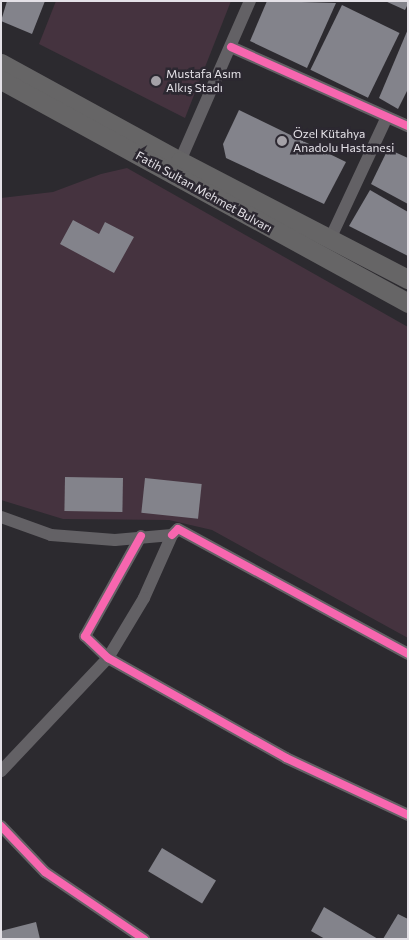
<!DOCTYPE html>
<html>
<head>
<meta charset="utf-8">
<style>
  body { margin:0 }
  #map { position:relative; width:409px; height:940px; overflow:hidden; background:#2c2a2f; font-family:Commissioner,sans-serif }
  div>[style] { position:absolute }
  .green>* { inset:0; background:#45333f }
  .building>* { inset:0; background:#83838b; transform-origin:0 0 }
  .minor>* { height:12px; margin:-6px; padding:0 6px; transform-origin:6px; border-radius:6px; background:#636165 }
  .secondary>* { height:19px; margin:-9.5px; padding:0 9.5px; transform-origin:9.5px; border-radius:9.5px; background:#666566 }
  .cycleway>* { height:8px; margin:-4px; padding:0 4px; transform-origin:4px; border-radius:4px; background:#f766af }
  .dots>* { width:14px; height:14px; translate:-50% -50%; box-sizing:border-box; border:2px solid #2c2831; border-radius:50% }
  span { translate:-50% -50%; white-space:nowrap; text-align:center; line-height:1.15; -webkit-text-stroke:5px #2c2831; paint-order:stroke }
  .poi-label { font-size:12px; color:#e4e1e7 }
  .left { translate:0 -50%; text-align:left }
  .street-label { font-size:12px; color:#e4e1e7 }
  .frame { position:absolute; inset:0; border:2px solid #e4e1e7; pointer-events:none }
</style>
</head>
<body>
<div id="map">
  <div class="green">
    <div style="clip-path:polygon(56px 1px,231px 1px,185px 118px,39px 44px)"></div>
    <div style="clip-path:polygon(127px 168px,408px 327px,408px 638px,212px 530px,169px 520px,63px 519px,1px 500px,1px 198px,53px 192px,101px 174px)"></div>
  </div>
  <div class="building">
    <div style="clip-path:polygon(7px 1px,45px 1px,32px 34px,1px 21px)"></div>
    <div style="clip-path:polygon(267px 1px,336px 3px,307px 68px,250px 41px)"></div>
    <div style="clip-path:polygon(385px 1px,408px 1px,408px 4px,405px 10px)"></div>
    <div style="left:342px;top:5px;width:64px;height:72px;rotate:26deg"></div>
    <div style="clip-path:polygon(408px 29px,408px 89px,398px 109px,379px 98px)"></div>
    <div style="clip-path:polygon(239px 110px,346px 162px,324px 204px,226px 158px,223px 144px)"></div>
    <div style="clip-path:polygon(388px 149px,408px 158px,408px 204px,371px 184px)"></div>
    <div style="clip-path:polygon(370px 190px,408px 212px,408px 256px,349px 226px)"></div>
    <div style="clip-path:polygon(73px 220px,99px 234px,105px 222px,134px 237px,114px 273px,60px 244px)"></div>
    <div style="left:65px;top:477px;width:58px;height:34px;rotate:1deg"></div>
    <div style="left:145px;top:478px;width:57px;height:35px;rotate:6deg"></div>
    <div style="left:162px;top:848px;width:63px;height:27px;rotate:31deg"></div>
    <div style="clip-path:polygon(324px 907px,378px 939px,325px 939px,311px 931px)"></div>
    <div style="clip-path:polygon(398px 914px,408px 919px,408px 939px,383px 939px)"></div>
    <div style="clip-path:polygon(36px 922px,40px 939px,1px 939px,1px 931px)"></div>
  </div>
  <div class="minor">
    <div style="left:231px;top:47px;width:194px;rotate:24.1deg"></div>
    <div style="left:180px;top:161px;width:175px;rotate:-66.4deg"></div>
    <div style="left:331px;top:237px;width:132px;rotate:-65deg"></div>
    <div style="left:1px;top:517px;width:53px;rotate:19.8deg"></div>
    <div style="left:51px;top:535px;width:64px;rotate:4.5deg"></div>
    <div style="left:115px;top:540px;width:57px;rotate:-5deg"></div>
    <div style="left:172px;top:535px;width:69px;rotate:114deg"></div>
    <div style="left:144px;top:598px;width:70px;rotate:121deg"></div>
    <div style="left:108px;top:658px;width:156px;rotate:133.4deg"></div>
    <div style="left:172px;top:535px;width:8px;rotate:-45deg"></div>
    <div style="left:178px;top:529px;width:262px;rotate:28.5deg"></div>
    <div style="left:141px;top:536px;width:115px;rotate:119.2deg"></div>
    <div style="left:85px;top:636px;width:32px;rotate:44deg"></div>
    <div style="left:108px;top:658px;width:204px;rotate:29.3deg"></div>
    <div style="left:286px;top:758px;width:135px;rotate:25deg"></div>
    <div style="left:1px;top:826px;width:64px;rotate:46.3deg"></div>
    <div style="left:45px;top:872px;width:120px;rotate:34.1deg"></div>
  </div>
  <div class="secondary">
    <div style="left:1px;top:63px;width:204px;rotate:28.7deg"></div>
    <div style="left:180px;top:161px;width:257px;rotate:27.4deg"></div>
    <div style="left:1px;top:80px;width:464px;rotate:28.7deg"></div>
  </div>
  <div class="cycleway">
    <div style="left:231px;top:47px;width:194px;rotate:24.1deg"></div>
    <div style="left:172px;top:535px;width:8px;rotate:-45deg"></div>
    <div style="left:178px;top:529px;width:262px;rotate:28.5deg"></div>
    <div style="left:141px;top:536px;width:115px;rotate:119.2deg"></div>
    <div style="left:85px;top:636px;width:32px;rotate:44deg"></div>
    <div style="left:108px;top:658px;width:204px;rotate:29.3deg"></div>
    <div style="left:286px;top:758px;width:135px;rotate:25deg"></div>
    <div style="left:1px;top:826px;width:64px;rotate:46.3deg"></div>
    <div style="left:45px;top:872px;width:120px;rotate:34.1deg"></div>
  </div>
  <div class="dots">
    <div style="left:156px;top:81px;background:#a4a1a7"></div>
    <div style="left:282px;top:141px;background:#a4a1a7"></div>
  </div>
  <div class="poi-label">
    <span class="left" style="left:166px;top:81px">Mustafa Asım<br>Alkış Stadı</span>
    <span class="left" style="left:293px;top:141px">Özel Kütahya<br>Anadolu Hastanesi</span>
  </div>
  <div class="street-label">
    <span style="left:204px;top:192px;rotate:29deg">Fatih Sultan Mehmet Bulvarı</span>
  </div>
  <div class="frame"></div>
</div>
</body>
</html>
